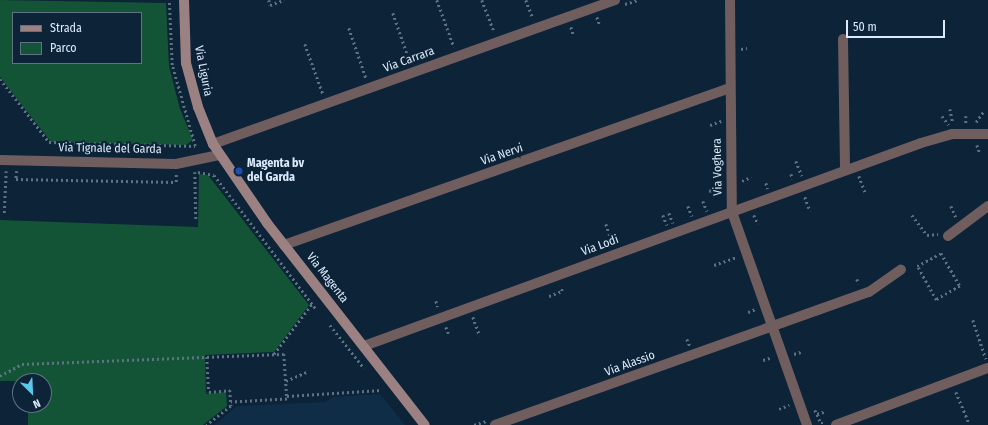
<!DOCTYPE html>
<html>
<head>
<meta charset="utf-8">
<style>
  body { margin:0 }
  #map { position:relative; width:988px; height:425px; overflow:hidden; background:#0c2338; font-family:"Fira Sans Condensed",sans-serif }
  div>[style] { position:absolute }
  .built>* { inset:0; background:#102d47 }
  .green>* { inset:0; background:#135437 }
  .path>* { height:2.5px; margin-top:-1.25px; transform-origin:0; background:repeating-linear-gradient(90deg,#5e7284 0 2px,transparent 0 5px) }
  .street>* { height:10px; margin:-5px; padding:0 5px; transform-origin:5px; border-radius:5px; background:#705e5f }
  .secondary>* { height:10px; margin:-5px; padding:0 5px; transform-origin:5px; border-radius:5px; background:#9c8182 }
  .dots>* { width:11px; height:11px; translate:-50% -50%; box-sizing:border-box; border:2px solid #0c2338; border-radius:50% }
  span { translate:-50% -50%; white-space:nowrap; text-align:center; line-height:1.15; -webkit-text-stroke:4px #0c2338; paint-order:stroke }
  .street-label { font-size:12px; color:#dceaf9 }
  .poi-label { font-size:12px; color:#dceaf9; font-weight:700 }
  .left { translate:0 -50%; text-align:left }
  .legend { position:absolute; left:12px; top:12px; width:130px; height:52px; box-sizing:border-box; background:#0c2338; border:1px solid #5f7385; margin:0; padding:5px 7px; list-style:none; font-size:12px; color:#dceaf9 }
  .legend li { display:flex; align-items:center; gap:8px; height:20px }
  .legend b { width:20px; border:1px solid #5f7385 }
  .north { position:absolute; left:12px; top:373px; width:40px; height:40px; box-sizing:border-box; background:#0c2338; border:1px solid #5f7385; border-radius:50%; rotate:156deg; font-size:11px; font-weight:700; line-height:16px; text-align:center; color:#dceaf9 }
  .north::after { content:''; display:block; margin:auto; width:14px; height:18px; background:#5cc7e7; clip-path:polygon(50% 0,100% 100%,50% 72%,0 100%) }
  .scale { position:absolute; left:846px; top:20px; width:99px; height:18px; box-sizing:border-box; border:2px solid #dceaf9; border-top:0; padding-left:5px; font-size:12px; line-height:14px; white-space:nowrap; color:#dceaf9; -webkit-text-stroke:3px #0c2338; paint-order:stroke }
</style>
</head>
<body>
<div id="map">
  <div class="built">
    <div style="clip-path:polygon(380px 394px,405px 425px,214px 425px,237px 406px,325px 402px,333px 397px)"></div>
  </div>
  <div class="green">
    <div style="clip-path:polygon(evenodd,0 0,166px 3px,169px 66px,180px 109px,193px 140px,186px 145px,51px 142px,0 77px,0 0,13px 13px,141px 13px,141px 63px,13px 63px,13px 13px)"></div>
    <div style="clip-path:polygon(199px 174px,208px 175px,309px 305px,274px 352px,205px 355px,206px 394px,226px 392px,227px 406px,203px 425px,28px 425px,28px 405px,44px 405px,44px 381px,0 381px,0 220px,198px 227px)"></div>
  </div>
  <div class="path">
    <div style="left:269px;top:0;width:5px;rotate:79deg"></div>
    <div style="left:270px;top:5px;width:15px;rotate:-20deg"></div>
    <div style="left:437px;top:0;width:50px;rotate:70.1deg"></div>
    <div style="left:482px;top:0;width:34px;rotate:69deg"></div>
    <div style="left:526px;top:0;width:19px;rotate:69deg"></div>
    <div style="left:625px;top:4px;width:14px;rotate:-17deg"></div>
    <div style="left:393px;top:13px;width:52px;rotate:70.9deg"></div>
    <div style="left:597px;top:17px;width:9px;rotate:69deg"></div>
    <div style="left:571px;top:27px;width:9px;rotate:72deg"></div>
    <div style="left:349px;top:28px;width:53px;rotate:71.2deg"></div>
    <div style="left:305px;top:44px;width:53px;rotate:70.2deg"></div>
    <div style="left:741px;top:49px;width:6px;rotate:-9deg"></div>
    <div style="left:0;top:79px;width:80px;rotate:52.1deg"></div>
    <div style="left:49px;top:142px;width:146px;rotate:1.6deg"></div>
    <div style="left:195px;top:146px;width:84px;rotate:-105.9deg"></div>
    <div style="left:172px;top:65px;width:65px;rotate:-92.6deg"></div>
    <div style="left:950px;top:109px;width:14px;rotate:78deg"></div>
    <div style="left:942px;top:116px;width:11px;rotate:52deg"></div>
    <div style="left:966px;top:116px;width:7px;rotate:90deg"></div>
    <div style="left:976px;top:122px;width:12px;rotate:-55deg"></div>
    <div style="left:710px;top:125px;width:12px;rotate:-20deg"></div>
    <div style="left:977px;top:145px;width:9px;rotate:69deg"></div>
    <div style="left:796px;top:161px;width:16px;rotate:68deg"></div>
    <div style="left:17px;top:171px;width:8px;rotate:97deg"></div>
    <div style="left:16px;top:179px;width:160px;rotate:1.1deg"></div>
    <div style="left:176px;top:182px;width:8px;rotate:-90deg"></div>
    <div style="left:195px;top:172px;width:47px;rotate:88.8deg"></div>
    <div style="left:198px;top:172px;width:16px;rotate:11deg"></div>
    <div style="left:214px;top:175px;width:168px;rotate:52.7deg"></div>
    <div style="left:791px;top:174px;width:5px;rotate:68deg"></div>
    <div style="left:859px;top:176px;width:17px;rotate:69deg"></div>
    <div style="left:742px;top:181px;width:10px;rotate:-24deg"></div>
    <div style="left:766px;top:183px;width:6px;rotate:72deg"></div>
    <div style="left:709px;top:191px;width:13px;rotate:-18deg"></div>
    <div style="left:805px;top:197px;width:15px;rotate:70deg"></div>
    <div style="left:703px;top:201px;width:11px;rotate:68deg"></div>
    <div style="left:688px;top:206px;width:11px;rotate:68deg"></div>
    <div style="left:951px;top:206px;width:12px;rotate:66deg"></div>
    <div style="left:4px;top:213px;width:42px;rotate:-87.3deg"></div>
    <div style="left:669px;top:213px;width:11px;rotate:68deg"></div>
    <div style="left:663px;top:215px;width:11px;rotate:68deg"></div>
    <div style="left:754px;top:215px;width:10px;rotate:66deg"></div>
    <div style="left:912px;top:215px;width:25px;rotate:53deg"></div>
    <div style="left:927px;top:235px;width:11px;rotate:-5deg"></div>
    <div style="left:606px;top:224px;width:21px;rotate:71deg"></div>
    <div style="left:941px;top:253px;width:38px;rotate:60deg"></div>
    <div style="left:960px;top:286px;width:28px;rotate:150deg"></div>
    <div style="left:936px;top:300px;width:39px;rotate:-119deg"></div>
    <div style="left:917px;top:266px;width:27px;rotate:-28deg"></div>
    <div style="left:714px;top:265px;width:24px;rotate:-19deg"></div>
    <div style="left:857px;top:279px;width:5px;rotate:68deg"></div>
    <div style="left:549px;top:296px;width:14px;rotate:-21deg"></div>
    <div style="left:562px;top:291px;width:5px;rotate:-112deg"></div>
    <div style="left:436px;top:301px;width:6px;rotate:72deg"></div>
    <div style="left:748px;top:312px;width:9px;rotate:-21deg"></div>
    <div style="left:473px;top:317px;width:20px;rotate:70deg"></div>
    <div style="left:973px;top:320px;width:41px;rotate:71.6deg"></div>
    <div style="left:330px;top:325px;width:55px;rotate:51.7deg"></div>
    <div style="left:446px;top:327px;width:8px;rotate:67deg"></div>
    <div style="left:687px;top:339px;width:8px;rotate:67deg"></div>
    <div style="left:274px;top:354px;width:63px;rotate:-52.8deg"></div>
    <div style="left:794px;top:354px;width:7px;rotate:-16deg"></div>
    <div style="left:207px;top:357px;width:35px;rotate:87deg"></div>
    <div style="left:209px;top:392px;width:21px;rotate:-5deg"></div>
    <div style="left:230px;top:390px;width:16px;rotate:86deg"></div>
    <div style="left:231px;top:406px;width:31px;rotate:142deg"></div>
    <div style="left:763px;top:360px;width:9px;rotate:-18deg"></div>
    <div style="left:0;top:376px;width:25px;rotate:-29deg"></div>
    <div style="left:22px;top:364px;width:262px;rotate:-2.2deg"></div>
    <div style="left:284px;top:354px;width:45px;rotate:86.2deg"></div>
    <div style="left:287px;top:399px;width:56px;rotate:176.9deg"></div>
    <div style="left:286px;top:381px;width:22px;rotate:-24deg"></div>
    <div style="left:956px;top:392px;width:34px;rotate:67deg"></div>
    <div style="left:287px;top:396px;width:95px;rotate:-3.6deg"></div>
    <div style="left:779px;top:409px;width:11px;rotate:-22deg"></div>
    <div style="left:815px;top:410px;width:14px;rotate:65deg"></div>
    <div style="left:821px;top:423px;width:4px"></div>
    <div style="left:817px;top:414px;width:9px;rotate:-18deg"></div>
    <div style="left:474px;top:425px;width:13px;rotate:-18deg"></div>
  </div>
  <div class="street">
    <div style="left:730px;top:0;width:212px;rotate:89.5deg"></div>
    <div style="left:732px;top:212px;width:226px;rotate:70.6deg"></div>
    <div style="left:843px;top:39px;width:131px;rotate:89.1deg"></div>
    <div style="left:213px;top:144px;width:427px;rotate:-19.7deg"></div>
    <div style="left:0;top:160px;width:176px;rotate:1.3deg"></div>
    <div style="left:176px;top:164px;width:44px;rotate:-11.8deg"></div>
    <div style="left:948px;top:236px;width:50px;rotate:-36.9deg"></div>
    <div style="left:284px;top:245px;width:472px;rotate:-19.4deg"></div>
    <div style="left:364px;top:346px;width:593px;rotate:-20.02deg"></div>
    <div style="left:921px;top:143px;width:32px;rotate:-16deg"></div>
    <div style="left:952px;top:134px;width:36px"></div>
    <div style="left:495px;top:425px;width:397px;rotate:-19.6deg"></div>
    <div style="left:869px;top:292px;width:39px;rotate:-35deg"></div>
    <div style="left:836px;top:425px;width:162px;rotate:-20.6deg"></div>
  </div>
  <div class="secondary">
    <div style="left:184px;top:0;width:63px;rotate:88.2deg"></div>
    <div style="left:186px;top:63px;width:46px;rotate:74.7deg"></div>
    <div style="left:198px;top:107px;width:40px;rotate:68deg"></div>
    <div style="left:213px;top:144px;width:96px;rotate:55.6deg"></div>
    <div style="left:267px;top:223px;width:256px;rotate:52deg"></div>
  </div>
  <div class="dots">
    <div style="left:239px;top:171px;background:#1a4fb4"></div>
  </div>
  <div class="street-label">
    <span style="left:409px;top:60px;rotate:-20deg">Via Carrara</span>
    <span style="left:203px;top:71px;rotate:79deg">Via Liguria</span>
    <span style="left:110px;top:149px;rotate:1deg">Via Tignale del Garda</span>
    <span style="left:502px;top:155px;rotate:-19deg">Via Nervi</span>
    <span style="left:718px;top:167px;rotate:-91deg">Via Voghera</span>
    <span style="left:600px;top:246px;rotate:-20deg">Via Lodi</span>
    <span style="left:327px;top:278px;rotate:52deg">Via Magenta</span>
    <span style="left:630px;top:364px;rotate:-20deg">Via Alassio</span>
  </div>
  <div class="poi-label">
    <span class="left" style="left:247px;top:171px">Magenta bv<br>del Garda</span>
  </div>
  <ul class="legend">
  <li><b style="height:5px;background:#9c8182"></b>Strada</li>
  <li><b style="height:11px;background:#135437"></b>Parco</li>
  </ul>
  <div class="north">N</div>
  <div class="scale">50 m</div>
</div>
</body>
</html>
